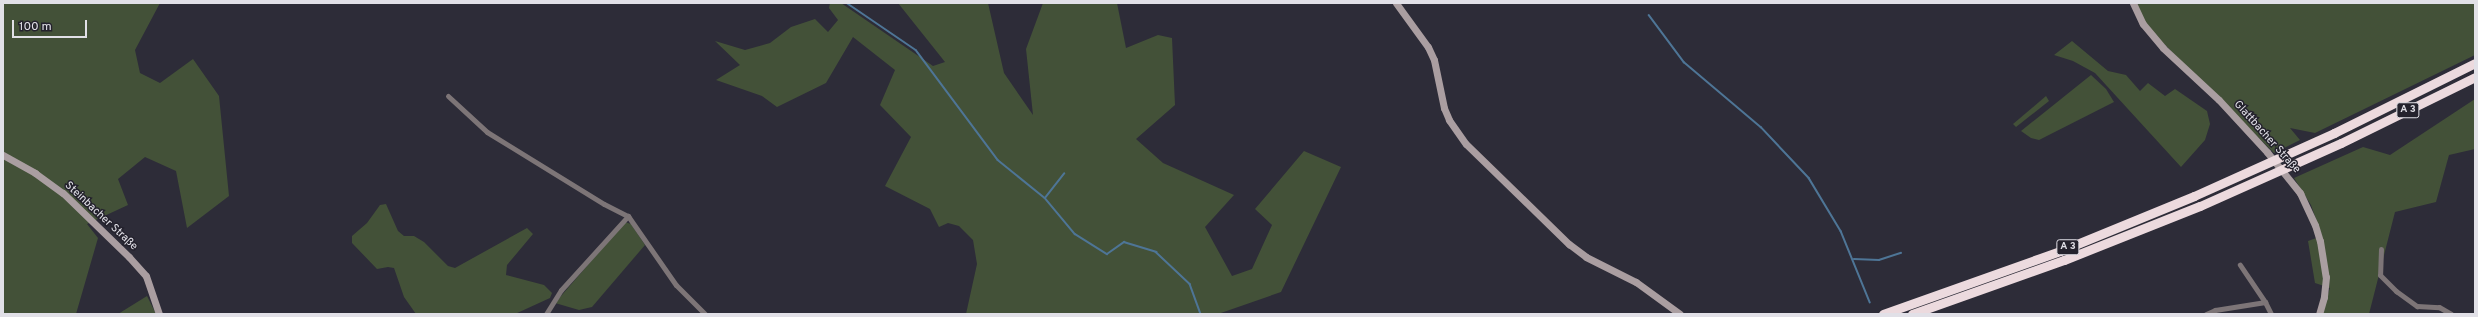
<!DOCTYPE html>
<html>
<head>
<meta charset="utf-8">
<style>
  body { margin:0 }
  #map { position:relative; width:2478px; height:317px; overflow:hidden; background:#2d2c38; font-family:Overpass,sans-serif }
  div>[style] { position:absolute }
  .green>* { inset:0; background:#435138 }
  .stream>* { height:1.5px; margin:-0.75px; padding:0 0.75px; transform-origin:0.75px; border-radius:0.75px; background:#4e7596 }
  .street>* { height:5px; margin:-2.5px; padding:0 2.5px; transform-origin:2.5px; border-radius:2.5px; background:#7d7577 }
  .secondary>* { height:7px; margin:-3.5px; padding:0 3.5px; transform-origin:3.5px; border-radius:3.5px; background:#aa9ea1 }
  .highway>* { height:9px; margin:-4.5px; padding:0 4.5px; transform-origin:4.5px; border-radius:4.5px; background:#ecdade }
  span { translate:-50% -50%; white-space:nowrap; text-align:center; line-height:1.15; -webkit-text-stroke:3px #24222d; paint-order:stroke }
  .shield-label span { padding:1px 3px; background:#24222d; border:1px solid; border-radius:3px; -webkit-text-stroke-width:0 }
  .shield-label { font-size:10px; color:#e1e0e7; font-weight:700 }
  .street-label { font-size:11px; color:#e1e0e7 }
  .frame { position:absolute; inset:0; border:4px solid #e1e0e7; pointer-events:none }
  .scale { position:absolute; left:12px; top:20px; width:75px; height:18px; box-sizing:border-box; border:2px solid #e1e0e7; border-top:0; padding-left:5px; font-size:12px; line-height:14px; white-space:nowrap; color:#e1e0e7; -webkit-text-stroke:3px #24222d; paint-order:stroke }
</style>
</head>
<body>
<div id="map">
  <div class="green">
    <div style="clip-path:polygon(3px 3px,160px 3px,135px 50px,140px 73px,160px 83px,193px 59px,219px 96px,229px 196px,187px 228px,176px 171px,145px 157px,118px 179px,128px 205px,87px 224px,98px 238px,76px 314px,3px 314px)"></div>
    <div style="clip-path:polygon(830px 3px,841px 3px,933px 66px,945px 62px,898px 3px,988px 3px,1004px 73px,1033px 115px,1026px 49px,1043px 3px,1117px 3px,1126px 48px,1158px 35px,1172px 38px,1175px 105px,1136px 139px,1163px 163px,1234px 195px,1205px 227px,1232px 276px,1252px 269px,1272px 225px,1255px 209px,1304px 151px,1341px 167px,1281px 292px,1218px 314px,966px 314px,977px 264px,973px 240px,959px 226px,948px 223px,939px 227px,930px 209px,885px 186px,911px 137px,880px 105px,895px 70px,853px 37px,826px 83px,777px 107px,762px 96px,716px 80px,740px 65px,715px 41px,745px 50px,770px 43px,791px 27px,815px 19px,828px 32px,838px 20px,829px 8px)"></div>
    <div style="clip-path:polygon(2136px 3px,2475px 3px,2475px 55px,2315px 133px,2290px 128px,2300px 140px,2274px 153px,2147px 27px)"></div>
    <div style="clip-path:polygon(2072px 41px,2108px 71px,2126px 75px,2140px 91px,2148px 83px,2165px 96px,2175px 89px,2207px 111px,2210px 124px,2205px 140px,2181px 167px,2095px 73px,2073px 61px,2054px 55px)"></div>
    <div style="clip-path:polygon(2091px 75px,2106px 89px,2114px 102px,2039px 140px,2031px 138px,2021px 131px)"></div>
    <div style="clip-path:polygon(2046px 96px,2049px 101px,2016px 127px,2013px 124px)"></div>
    <div style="clip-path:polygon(2475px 99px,2475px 149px,2449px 155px,2436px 202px,2395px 212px,2369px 314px,2321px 314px,2330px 288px,2315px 283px,2308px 241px,2322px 236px,2311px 205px,2294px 178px,2363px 147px,2390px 155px)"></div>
    <div style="clip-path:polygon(386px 204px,398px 231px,404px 236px,414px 236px,424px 242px,448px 266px,455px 268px,527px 228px,533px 234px,507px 265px,506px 275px,544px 285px,552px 293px,550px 298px,515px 314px,416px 314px,404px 297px,394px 268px,388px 267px,377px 269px,352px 243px,352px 236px,367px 223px,380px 205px)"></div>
    <div style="clip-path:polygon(625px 222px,631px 224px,645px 245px,592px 307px,579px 310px,555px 303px)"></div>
    <div style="clip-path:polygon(147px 296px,156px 314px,118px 314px)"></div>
  </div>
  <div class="stream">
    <div style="left:847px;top:3px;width:83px;rotate:34.3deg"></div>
    <div style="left:916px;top:50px;width:137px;rotate:53.3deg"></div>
    <div style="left:998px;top:160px;width:60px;rotate:39deg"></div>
    <div style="left:1045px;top:198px;width:47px;rotate:50.2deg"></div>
    <div style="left:1075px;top:234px;width:38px;rotate:32deg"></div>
    <div style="left:1107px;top:254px;width:21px;rotate:-35deg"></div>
    <div style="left:1124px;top:242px;width:34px;rotate:17deg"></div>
    <div style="left:1156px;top:252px;width:47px;rotate:43.3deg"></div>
    <div style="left:1190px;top:284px;width:32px;rotate:70deg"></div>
    <div style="left:1649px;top:15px;width:59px;rotate:53.3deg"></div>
    <div style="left:1684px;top:62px;width:101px;rotate:40.2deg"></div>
    <div style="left:1761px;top:127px;width:70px;rotate:46.7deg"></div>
    <div style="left:1809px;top:178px;width:62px;rotate:58.9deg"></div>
    <div style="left:1841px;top:231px;width:77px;rotate:67.8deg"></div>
    <div style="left:1045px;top:198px;width:31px;rotate:-52deg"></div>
    <div style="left:3px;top:241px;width:28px;rotate:90deg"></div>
    <div style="left:1854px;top:259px;width:25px;rotate:2deg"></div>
    <div style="left:1879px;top:260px;width:23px;rotate:-18deg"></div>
  </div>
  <div class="street">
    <div style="left:448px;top:96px;width:53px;rotate:42.7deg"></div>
    <div style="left:487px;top:132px;width:137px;rotate:31.6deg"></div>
    <div style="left:604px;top:204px;width:27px;rotate:27deg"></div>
    <div style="left:2381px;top:249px;width:26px;rotate:92deg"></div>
    <div style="left:2380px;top:275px;width:23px;rotate:45deg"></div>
    <div style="left:2396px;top:291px;width:26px;rotate:36deg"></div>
    <div style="left:2417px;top:306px;width:22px;rotate:3deg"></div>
    <div style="left:2439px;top:307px;width:14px;rotate:30deg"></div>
    <div style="left:2265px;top:302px;width:13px;rotate:63deg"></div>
    <div style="left:546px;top:314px;width:28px;rotate:-58deg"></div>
    <div style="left:561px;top:290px;width:100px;rotate:-47.8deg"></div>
    <div style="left:628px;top:216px;width:84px;rotate:55.2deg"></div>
    <div style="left:676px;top:285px;width:41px;rotate:45deg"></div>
    <div style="left:2206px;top:314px;width:10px;rotate:-24deg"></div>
    <div style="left:2215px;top:310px;width:51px;rotate:-9.1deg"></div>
    <div style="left:2265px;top:302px;width:45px;rotate:-124deg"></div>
  </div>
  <div class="secondary">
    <div style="left:1396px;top:3px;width:54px;rotate:54deg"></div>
    <div style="left:1428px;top:47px;width:14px;rotate:65deg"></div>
    <div style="left:1434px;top:60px;width:49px;rotate:78.2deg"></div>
    <div style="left:1444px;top:108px;width:13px;rotate:67deg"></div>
    <div style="left:1449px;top:120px;width:29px;rotate:55deg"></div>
    <div style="left:1466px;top:144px;width:144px;rotate:44.2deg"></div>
    <div style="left:1569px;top:244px;width:21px;rotate:37deg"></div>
    <div style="left:1586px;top:257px;width:56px;rotate:26.6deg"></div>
    <div style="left:1636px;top:282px;width:54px;rotate:36deg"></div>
    <div style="left:2133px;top:3px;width:23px;rotate:65deg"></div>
    <div style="left:2143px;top:24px;width:31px;rotate:50deg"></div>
    <div style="left:2163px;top:48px;width:76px;rotate:42.9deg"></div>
    <div style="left:2219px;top:100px;width:71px;rotate:47.3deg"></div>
    <div style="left:2267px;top:152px;width:53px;rotate:51.2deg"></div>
    <div style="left:2300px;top:193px;width:35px;rotate:65deg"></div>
    <div style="left:2315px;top:225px;width:17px;rotate:73deg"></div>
    <div style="left:2320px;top:241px;width:36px;rotate:81deg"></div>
    <div style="left:2326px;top:277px;width:20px;rotate:96deg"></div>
    <div style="left:2324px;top:297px;width:18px;rotate:106deg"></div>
    <div style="left:3px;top:155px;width:37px;rotate:29deg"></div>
    <div style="left:35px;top:173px;width:34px;rotate:36deg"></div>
    <div style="left:63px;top:193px;width:92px;rotate:44.1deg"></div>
    <div style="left:129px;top:257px;width:25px;rotate:48deg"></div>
    <div style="left:146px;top:276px;width:40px;rotate:71.1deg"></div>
  </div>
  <div class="highway">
    <div style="left:1883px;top:314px;width:188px;rotate:-19.6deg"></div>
    <div style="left:2060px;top:251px;width:145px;rotate:-22.3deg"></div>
    <div style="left:2194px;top:196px;width:154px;rotate:-24.2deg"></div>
    <div style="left:2334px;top:133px;width:157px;rotate:-26.4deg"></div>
    <div style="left:1912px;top:314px;width:161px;rotate:-19.6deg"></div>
    <div style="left:2064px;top:260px;width:146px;rotate:-21.7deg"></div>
    <div style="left:2200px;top:206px;width:154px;rotate:-24.1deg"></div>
    <div style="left:2341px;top:143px;width:149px;rotate:-26.2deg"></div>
  </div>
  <div class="shield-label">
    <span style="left:2408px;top:110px">A 3</span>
    <span style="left:2068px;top:247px">A 3</span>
  </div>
  <div class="street-label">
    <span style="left:2267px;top:137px;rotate:48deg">Glattbacher Straße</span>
    <span style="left:101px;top:216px;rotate:43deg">Steinbacher Straße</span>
  </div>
  <div class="frame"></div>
  <div class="scale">100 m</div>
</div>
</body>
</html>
